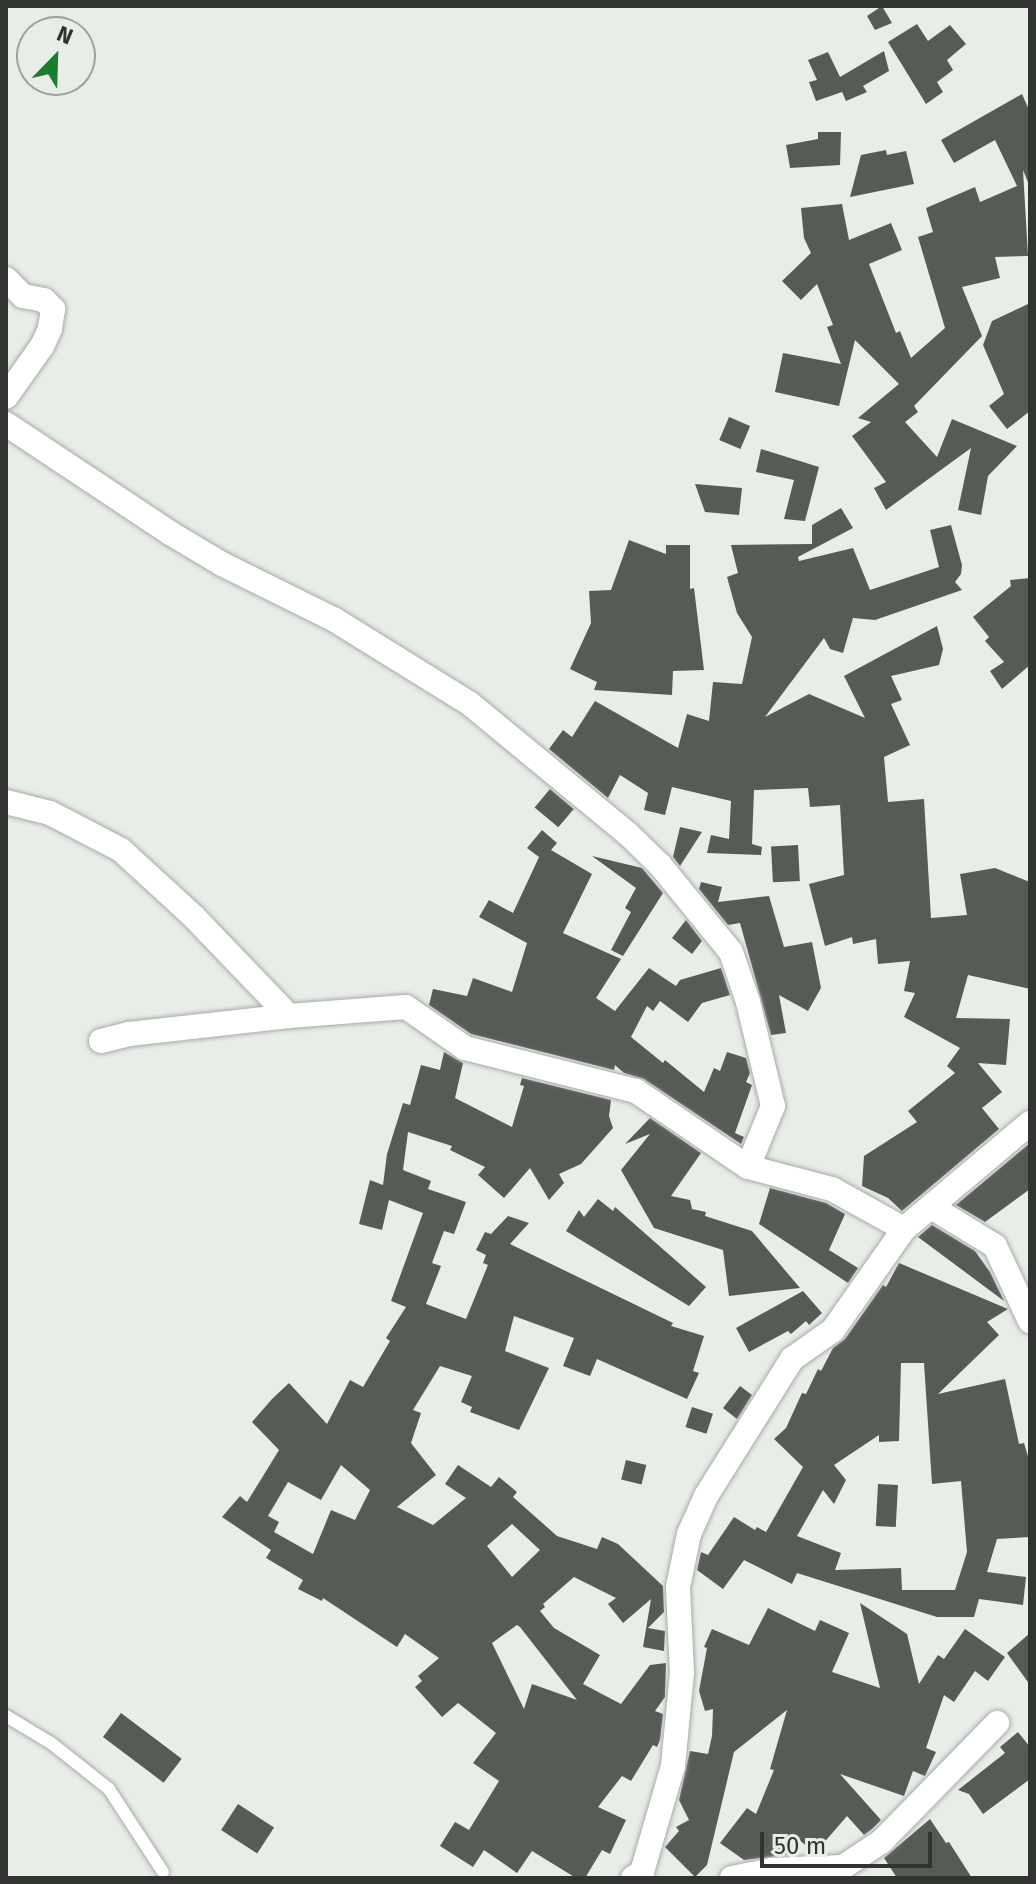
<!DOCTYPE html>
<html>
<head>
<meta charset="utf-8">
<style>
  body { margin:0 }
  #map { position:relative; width:1036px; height:1884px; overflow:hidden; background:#e8ede8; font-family:"Fira Sans",sans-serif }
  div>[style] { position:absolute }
  .building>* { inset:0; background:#565b56; transform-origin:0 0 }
  .roads { filter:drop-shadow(0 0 2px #a6aba6) drop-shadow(0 0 2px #a6aba6) }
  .lane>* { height:12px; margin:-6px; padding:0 6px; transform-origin:6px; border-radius:6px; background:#fff }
  .street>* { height:24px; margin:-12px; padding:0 12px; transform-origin:12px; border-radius:12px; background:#fff }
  span { translate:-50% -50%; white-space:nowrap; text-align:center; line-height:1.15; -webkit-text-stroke:8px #e8ede8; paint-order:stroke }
  .frame { position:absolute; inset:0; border:8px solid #323432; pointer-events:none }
  .north { position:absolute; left:16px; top:16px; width:80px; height:80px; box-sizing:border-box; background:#e8ede8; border:2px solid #9fa39f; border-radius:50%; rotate:23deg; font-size:22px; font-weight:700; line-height:32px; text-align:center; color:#323432 }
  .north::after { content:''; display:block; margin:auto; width:28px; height:36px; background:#1a7c2d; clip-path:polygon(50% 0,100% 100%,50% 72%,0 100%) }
  .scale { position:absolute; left:760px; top:1832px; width:172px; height:36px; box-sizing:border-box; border:4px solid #323432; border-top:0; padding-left:10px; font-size:24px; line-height:28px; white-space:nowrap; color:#323432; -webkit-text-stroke:6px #e8ede8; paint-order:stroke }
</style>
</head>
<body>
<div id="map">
  <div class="building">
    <div style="clip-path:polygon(882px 6px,892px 23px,875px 30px,867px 16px)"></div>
    <div style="clip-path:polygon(917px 24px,928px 41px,950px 25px,966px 44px,947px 60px,953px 70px,937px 82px,943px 92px,926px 104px,888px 42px)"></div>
    <div style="clip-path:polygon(884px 51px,889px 71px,863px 86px,867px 92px,846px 101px,842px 92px,816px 101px,809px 82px,817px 80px,808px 60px,828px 52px,840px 77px)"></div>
    <div style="clip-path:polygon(1022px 94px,1030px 112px,1030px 187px,1023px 170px,1028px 256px,995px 257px,1000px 278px,962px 287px,982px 336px,914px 406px,918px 412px,905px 422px,937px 457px,952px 419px,1017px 446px,988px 476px,981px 515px,958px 510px,971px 448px,886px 510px,874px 488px,886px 482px,852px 436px,871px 422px,858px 418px,899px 384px,855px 340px,839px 406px,775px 392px,783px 353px,841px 364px,827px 327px,833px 325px,817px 284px,801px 300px,782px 281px,811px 253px,804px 238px,801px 208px,842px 204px,849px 240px,891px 223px,902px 250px,869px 264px,896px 333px,900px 331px,911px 358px,945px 328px,918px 237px,933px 232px,926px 208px,975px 187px,980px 202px,1017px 186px,995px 140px,954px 163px,941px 140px)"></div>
    <div style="clip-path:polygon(818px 132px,841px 132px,840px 165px,790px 168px,786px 145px,818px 139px)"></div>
    <div style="clip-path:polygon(886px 150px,887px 155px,906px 151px,914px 184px,850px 197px,861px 155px)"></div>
    <div style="clip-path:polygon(1030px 303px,1030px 411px,1007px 429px,989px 406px,1004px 394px,983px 345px,992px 321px)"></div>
    <div style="left:729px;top:417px;width:23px;height:25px;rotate:23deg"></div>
    <div style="clip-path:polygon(761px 449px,819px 467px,805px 521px,784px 519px,794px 480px,756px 472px)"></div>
    <div style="clip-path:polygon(695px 484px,742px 488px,739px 515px,705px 512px)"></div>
    <div style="clip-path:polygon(841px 508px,853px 528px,798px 557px,799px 561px,853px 548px,870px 590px,939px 567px,930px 530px,951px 525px,962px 565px,961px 574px,955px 582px,962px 590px,875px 620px,853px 618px,843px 653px,830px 649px,824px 638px,765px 717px,809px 694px,865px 718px,844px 676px,937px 626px,943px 649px,939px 665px,891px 676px,902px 700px,891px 704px,910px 745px,884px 757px,888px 802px,924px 799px,931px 918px,967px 915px,960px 874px,995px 868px,1030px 882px,1030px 989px,968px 975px,956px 1018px,1010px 1019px,1006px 1065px,978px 1063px,1002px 1092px,982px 1108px,999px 1129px,902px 1211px,888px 1198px,862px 1186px,864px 1156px,917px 1122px,908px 1111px,955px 1073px,947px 1066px,960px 1048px,904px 1017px,915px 993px,904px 991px,910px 961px,878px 964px,876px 939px,853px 944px,852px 937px,825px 946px,809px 884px,844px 875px,840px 805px,810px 807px,808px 788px,754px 790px,752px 844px,762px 847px,761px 855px,707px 853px,711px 835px,729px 839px,731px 801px,672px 787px,665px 815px,644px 810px,648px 793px,620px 775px,608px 798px,549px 749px,563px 730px,572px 737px,595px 701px,678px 748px,687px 714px,709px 721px,713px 682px,742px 684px,752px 637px,737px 613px,727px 577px,738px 573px,731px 545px,812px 544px,812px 525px)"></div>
    <div style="clip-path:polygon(629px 540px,666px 554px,666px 545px,690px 545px,690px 589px,694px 588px,704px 670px,673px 671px,672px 695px,594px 690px,597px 682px,570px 669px,591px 623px,589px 591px,611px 590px)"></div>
    <div style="clip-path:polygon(1030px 578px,1030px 665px,1002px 689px,990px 671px,1004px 662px,985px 641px,989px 637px,973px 617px,1011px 586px,1010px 580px)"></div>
    <div style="left:550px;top:789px;width:31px;height:24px;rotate:40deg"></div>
    <div style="clip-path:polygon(680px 827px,702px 832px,680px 866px,673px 857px)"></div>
    <div style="clip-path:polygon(542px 830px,557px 843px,551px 850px,592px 874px,563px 933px,621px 959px,596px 998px,615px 1011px,649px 968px,676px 986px,680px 980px,721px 968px,730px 995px,702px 1003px,688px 1022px,660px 1001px,653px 1011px,647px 1006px,631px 1037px,663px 1063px,665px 1060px,704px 1092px,714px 1068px,720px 1071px,727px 1052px,746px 1058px,750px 1073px,746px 1082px,752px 1085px,735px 1133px,744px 1137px,741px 1144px,644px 1079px,624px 1073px,615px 1065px,614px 1070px,471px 1034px,429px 1005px,433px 989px,467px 996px,473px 978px,512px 992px,527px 943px,479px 917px,489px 900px,513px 913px,539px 857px,527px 848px)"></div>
    <div style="left:798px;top:845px;width:36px;height:27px;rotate:87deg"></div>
    <div style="clip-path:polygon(592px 856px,642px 868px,663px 893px,623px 956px,611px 950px,631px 912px,625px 908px,636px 888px)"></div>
    <div style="clip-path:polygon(701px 882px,722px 887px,718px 902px,769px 896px,784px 947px,812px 942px,821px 988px,808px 1011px,779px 995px,786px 1033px,771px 1035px,740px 923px,728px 925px,699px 889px)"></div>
    <div style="clip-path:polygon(686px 920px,702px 941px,692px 954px,672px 938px)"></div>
    <div style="clip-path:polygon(evenodd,444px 1052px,463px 1063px,455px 1098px,512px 1127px,524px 1086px,520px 1085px,522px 1078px,611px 1100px,609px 1116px,613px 1128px,581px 1164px,559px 1174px,564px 1183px,549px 1200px,530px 1168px,504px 1198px,478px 1175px,485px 1167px,450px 1150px,452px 1146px,408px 1132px,403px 1170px,431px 1181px,428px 1189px,466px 1202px,454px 1234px,444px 1231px,432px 1263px,441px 1266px,426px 1304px,466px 1319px,488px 1265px,483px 1263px,486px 1255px,476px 1250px,485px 1232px,491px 1234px,508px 1216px,529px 1223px,510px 1244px,673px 1323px,671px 1326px,704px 1336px,693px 1371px,699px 1373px,687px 1399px,597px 1359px,590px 1376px,563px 1366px,574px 1338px,514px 1316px,505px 1351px,549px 1368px,519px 1430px,470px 1412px,472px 1407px,461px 1402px,472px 1376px,440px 1366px,413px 1410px,421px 1413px,411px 1443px,436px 1475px,397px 1507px,433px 1525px,466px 1498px,445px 1484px,458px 1465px,491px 1487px,499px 1477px,517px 1492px,513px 1497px,557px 1536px,597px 1549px,602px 1537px,618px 1544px,663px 1586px,664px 1612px,648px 1628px,665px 1631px,664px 1651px,643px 1647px,651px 1599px,623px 1623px,608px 1604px,616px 1598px,574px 1577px,543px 1604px,545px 1607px,540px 1611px,554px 1628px,600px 1655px,583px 1684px,621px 1704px,650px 1665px,666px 1663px,665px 1697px,655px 1711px,663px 1714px,660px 1740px,657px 1747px,653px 1745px,631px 1781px,622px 1776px,598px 1807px,626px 1820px,610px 1854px,602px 1850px,585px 1878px,576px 1878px,532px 1851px,517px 1873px,484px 1850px,473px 1867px,440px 1846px,455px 1822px,469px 1830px,499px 1781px,473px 1763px,496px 1733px,458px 1703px,442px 1717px,415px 1687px,422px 1681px,418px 1676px,439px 1658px,405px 1634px,397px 1647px,323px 1598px,322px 1601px,298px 1589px,303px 1580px,266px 1558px,271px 1550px,222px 1517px,240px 1496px,247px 1502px,279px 1450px,252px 1422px,272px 1399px,289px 1383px,327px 1424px,350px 1380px,363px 1387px,390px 1341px,386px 1338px,406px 1307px,391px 1301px,423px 1213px,389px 1200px,382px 1230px,359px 1224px,370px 1180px,383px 1185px,387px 1154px,403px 1103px,410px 1105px,421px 1065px,440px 1070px,444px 1052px,341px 1465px,370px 1490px,355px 1520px,331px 1510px,313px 1554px,274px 1532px,279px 1522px,268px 1516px,288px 1482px,321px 1500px,341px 1465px,444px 1052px,512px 1524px,540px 1550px,512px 1577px,487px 1546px,512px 1524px,444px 1052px,517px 1625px,520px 1627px,577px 1700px,532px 1684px,524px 1709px,492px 1643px,517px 1625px)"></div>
    <div style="clip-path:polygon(650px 1118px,701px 1153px,671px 1196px,690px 1200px,692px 1209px,706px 1212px,705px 1216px,752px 1231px,800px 1288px,729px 1296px,723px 1250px,654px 1228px,621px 1170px,650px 1134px,625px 1144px)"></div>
    <div style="clip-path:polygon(1030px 1143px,1030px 1189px,985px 1222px,956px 1205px)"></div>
    <div style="clip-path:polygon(770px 1188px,826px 1203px,845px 1214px,829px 1250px,858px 1268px,848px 1283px,759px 1224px)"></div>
    <div style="clip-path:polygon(598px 1199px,613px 1211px,615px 1207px,706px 1287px,689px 1306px,566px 1231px,579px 1210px,584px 1217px)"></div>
    <div style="clip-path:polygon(932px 1225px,975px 1251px,990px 1272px,1004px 1301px,918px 1237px)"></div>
    <div style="clip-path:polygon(evenodd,899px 1263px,1008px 1309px,987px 1322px,999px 1335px,938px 1394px,1005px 1379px,1019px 1444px,1024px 1443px,1030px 1463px,1030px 1537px,997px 1539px,987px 1572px,1026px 1577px,1023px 1605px,979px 1599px,974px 1617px,937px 1617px,797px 1573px,792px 1584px,744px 1560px,723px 1589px,697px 1570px,701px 1552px,708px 1555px,734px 1517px,755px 1530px,757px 1527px,766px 1532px,803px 1467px,774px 1439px,786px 1428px,802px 1393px,806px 1394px,818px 1369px,821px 1371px,833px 1348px,845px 1339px,883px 1285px,886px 1287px,899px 1263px,901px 1363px,924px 1363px,932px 1484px,961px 1481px,967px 1552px,955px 1590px,902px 1590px,901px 1568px,835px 1570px,841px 1553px,797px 1536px,823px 1490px,834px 1504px,846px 1480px,834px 1465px,879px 1435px,879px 1442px,899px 1441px,901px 1363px)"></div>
    <div style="clip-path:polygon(803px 1291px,822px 1313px,809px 1325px,806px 1321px,791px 1334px,788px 1331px,749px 1352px,736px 1328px)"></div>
    <div style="clip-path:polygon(740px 1386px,752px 1395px,737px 1419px,723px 1408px)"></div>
    <div style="left:692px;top:1407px;width:22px;height:21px;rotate:18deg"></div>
    <div style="left:626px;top:1460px;width:21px;height:20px;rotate:14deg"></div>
    <div style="left:878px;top:1484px;width:20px;height:42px;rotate:3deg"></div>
    <div style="clip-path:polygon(860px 1603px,907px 1634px,919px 1684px,938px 1655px,944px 1659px,965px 1629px,1005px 1657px,988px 1681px,975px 1671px,954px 1702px,944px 1695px,926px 1748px,936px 1752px,925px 1776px,913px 1771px,904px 1796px,840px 1774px,881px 1820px,872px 1829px,864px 1835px,847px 1816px,815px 1853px,792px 1834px,794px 1854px,744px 1860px,720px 1843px,747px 1808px,756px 1814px,774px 1770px,770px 1769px,787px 1710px,734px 1752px,707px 1865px,695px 1877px,665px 1847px,679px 1831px,676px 1827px,689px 1820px,679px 1800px,690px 1751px,708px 1754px,712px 1736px,713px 1709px,705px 1711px,699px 1691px,707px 1648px,704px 1647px,712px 1629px,749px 1645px,768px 1608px,815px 1631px,820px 1620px,849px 1633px,832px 1672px,880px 1688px)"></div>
    <div style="clip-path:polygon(1030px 1633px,1030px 1685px,1007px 1653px)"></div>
    <div style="left:121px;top:1713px;width:76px;height:30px;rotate:37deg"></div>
    <div style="clip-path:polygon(1018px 1732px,1030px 1747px,1030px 1779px,983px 1814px,969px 1794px,958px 1790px,1005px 1753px,1000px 1747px)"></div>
    <div style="left:238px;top:1804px;width:43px;height:31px;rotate:33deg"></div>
    <div style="clip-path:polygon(930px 1819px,946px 1843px,949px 1842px,972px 1878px,897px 1878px,884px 1858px)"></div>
  </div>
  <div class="roads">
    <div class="lane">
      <div style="left:6px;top:1716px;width:52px;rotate:31deg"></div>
      <div style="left:51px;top:1743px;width:74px;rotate:38.4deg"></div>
      <div style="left:109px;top:1789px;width:99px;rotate:57deg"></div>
    </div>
    <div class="street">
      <div style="left:6px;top:279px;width:24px;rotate:45deg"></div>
      <div style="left:23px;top:296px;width:21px;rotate:11deg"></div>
      <div style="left:44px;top:300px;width:13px;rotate:45deg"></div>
      <div style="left:53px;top:309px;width:20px;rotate:99deg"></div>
      <div style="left:50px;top:329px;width:19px;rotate:115deg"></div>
      <div style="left:42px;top:346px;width:62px;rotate:125.2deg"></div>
      <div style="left:6px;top:424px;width:197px;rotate:33.6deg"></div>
      <div style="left:170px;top:533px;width:61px;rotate:30.8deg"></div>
      <div style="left:222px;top:564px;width:126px;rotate:26.4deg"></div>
      <div style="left:335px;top:620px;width:158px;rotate:31.8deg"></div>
      <div style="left:469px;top:703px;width:206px;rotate:39.5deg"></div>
      <div style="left:628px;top:834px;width:45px;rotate:44.1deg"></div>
      <div style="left:660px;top:865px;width:112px;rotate:50.8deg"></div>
      <div style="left:731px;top:952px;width:53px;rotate:71.2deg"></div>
      <div style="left:748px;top:1002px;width:107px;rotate:76.5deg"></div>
      <div style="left:773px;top:1106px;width:66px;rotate:112.3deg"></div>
      <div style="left:6px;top:802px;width:45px;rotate:14deg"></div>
      <div style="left:50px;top:813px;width:80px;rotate:27.5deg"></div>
      <div style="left:121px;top:850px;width:99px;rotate:42.5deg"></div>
      <div style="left:194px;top:917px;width:137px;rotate:46.2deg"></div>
      <div style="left:101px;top:1041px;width:29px;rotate:-14deg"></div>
      <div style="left:129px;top:1034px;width:161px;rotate:-6.4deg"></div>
      <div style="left:289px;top:1016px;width:117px;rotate:-4.4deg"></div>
      <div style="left:406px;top:1007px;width:72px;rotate:34.8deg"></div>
      <div style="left:465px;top:1048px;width:176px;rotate:14.1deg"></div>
      <div style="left:636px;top:1091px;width:135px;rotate:34.2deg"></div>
      <div style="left:748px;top:1167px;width:87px;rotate:14.7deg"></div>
      <div style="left:832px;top:1189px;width:82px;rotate:29.1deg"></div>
      <div style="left:933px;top:1208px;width:73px;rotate:31.5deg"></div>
      <div style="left:995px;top:1246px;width:83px;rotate:65deg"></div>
      <div style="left:633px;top:1878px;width:11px;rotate:-34deg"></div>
      <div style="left:642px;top:1872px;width:110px;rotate:-73.7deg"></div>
      <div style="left:673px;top:1766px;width:93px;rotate:-84.5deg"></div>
      <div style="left:682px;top:1673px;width:86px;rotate:-92.7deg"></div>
      <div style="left:678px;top:1587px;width:54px;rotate:-78.3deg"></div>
      <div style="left:689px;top:1534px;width:42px;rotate:-65.9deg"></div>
      <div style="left:706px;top:1496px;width:162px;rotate:-57.9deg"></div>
      <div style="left:792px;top:1359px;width:50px;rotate:-35.3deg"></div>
      <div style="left:833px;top:1330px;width:123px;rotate:-54.9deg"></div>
      <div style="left:904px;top:1229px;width:165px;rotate:-40.1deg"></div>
      <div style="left:732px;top:1878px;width:41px;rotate:-11.3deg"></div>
      <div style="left:772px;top:1870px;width:71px;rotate:-2.4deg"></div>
      <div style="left:843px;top:1867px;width:47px;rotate:-33.7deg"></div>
      <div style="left:882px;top:1841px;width:165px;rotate:-45.7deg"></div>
    </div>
  </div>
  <div class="frame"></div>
  <div class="north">N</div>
  <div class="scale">50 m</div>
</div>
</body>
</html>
